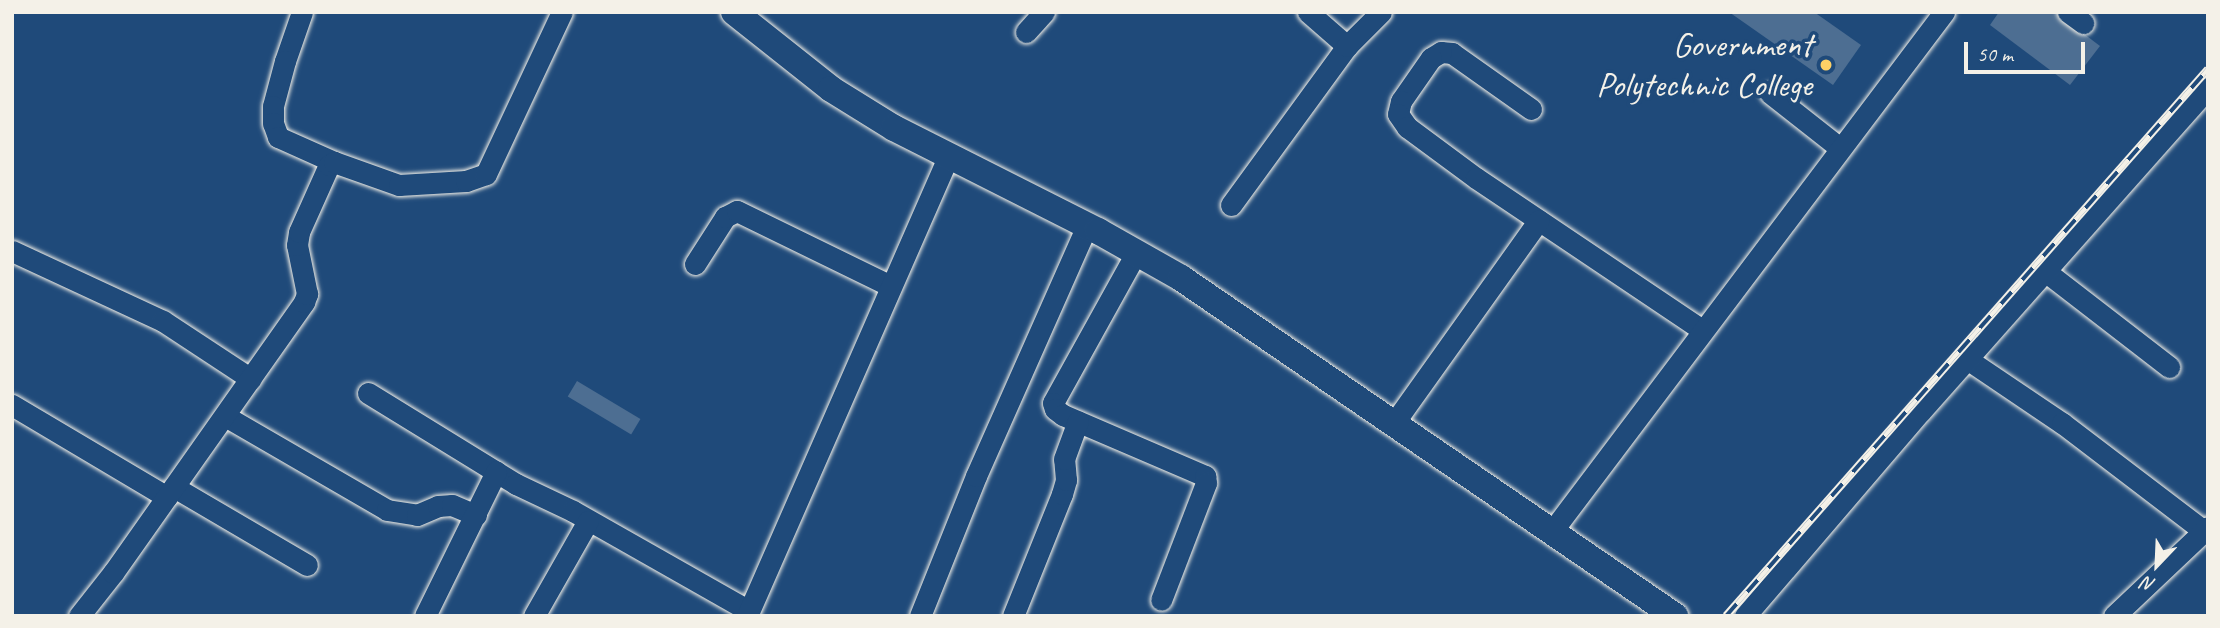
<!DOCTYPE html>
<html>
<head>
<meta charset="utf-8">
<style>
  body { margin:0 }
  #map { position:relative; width:2220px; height:628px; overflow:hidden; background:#1f4a7a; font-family:Caveat,sans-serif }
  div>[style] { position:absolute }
  .building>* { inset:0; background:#4d6e92; transform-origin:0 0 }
  .roads { filter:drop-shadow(0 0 2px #f4f1e8) drop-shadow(0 0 2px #f4f1e8) }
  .minor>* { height:21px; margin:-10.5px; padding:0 10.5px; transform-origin:10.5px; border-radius:10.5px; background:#1f4a7a }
  .major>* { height:26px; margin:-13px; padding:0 13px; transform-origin:13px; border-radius:13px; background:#1f4a7a }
  .rail>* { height:8px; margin-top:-4px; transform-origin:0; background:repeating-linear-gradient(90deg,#1f4a7a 0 16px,#f4f1e8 0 32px); box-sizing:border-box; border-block:2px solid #f4f1e8 }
  .dots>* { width:19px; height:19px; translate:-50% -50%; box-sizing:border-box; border:4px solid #1f4a7a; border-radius:50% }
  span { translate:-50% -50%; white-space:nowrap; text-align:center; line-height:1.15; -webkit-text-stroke:7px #1f4a7a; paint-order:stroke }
  .poi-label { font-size:35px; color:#f4f1e8 }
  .right { translate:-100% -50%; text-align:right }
  .frame { position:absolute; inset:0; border:14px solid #f4f1e8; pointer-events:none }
  .north { position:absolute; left:2122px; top:530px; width:70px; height:70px; -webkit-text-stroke:5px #1f4a7a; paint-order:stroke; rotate:203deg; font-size:19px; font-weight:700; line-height:28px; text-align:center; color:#f4f1e8 }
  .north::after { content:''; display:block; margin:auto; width:24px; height:32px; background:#f4f1e8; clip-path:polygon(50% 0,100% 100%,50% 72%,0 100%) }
  .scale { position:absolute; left:1964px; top:42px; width:121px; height:32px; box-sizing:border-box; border:4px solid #f4f1e8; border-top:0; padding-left:9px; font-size:21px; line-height:24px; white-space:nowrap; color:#f4f1e8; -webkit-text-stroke:5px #1f4a7a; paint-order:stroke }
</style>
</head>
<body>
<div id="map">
  <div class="building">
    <div style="clip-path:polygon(1729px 12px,1814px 12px,1861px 45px,1833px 85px)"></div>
    <div style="clip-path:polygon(1999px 12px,2055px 12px,2100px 46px,2070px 85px,1990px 25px)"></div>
    <div style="left:577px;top:381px;width:74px;height:18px;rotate:31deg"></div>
  </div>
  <div class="roads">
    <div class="minor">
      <div style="left:302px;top:12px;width:52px;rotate:109.1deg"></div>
      <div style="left:285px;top:61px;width:47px;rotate:104.9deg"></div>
      <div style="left:273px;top:106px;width:17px;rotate:90deg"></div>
      <div style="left:273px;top:123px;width:15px;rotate:70deg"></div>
      <div style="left:278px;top:137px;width:61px;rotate:24.1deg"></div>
      <div style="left:1308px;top:12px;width:52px;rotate:41.1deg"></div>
      <div style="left:2068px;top:12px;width:19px;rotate:36deg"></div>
      <div style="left:1026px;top:32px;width:27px;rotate:-48deg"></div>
      <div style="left:1770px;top:93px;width:89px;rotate:38.2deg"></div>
      <div style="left:1531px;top:109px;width:97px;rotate:-144.7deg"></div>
      <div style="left:1452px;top:53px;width:11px;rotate:-175deg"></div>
      <div style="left:1441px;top:52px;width:12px;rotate:149deg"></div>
      <div style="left:1431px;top:58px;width:52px;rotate:124.9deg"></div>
      <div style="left:1401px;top:101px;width:13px;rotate:103deg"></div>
      <div style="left:1398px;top:114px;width:16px;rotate:55deg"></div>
      <div style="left:1407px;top:127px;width:86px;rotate:36.5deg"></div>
      <div style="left:1476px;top:178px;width:271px;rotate:33.9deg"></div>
      <div style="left:1231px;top:205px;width:197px;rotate:-53.9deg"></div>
      <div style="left:1347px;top:46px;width:48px;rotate:-45deg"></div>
      <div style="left:12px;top:251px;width:166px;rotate:24.9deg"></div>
      <div style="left:163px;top:321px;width:105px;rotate:33.4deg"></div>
      <div style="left:1136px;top:253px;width:171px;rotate:119deg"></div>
      <div style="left:1053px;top:403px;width:6px;rotate:72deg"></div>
      <div style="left:1055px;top:409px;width:10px;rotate:37deg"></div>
      <div style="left:1063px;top:415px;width:155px;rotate:23.2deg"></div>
      <div style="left:1205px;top:476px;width:7px;rotate:82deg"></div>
      <div style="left:1206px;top:483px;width:125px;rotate:111deg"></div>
      <div style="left:695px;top:264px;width:56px;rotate:-57.4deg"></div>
      <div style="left:725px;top:217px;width:13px;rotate:-27deg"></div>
      <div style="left:737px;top:211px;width:171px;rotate:26deg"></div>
      <div style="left:2045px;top:271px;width:157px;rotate:37.7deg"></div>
      <div style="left:1967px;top:359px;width:115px;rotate:34deg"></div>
      <div style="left:2062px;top:423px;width:178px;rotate:37.3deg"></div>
      <div style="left:368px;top:393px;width:174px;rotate:31.6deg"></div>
      <div style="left:516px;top:484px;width:63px;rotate:25.3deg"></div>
      <div style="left:573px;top:511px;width:202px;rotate:29.6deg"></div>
      <div style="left:12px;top:405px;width:180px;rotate:30.7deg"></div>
      <div style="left:225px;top:416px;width:187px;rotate:30.1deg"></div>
      <div style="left:387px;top:510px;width:30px;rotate:9deg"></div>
      <div style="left:417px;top:515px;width:23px;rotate:-23deg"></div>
      <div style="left:438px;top:506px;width:14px;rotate:-4deg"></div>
      <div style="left:452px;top:505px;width:26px;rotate:23deg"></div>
      <div style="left:1394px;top:423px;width:249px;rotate:-54.5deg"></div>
      <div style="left:174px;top:487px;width:154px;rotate:30.4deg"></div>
      <div style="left:1553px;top:530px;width:649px;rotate:-52.95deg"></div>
      <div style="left:79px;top:616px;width:55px;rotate:-51.7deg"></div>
      <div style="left:113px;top:573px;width:332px;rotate:-54.8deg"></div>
      <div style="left:304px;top:302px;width:9px;rotate:-69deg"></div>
      <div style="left:307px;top:294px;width:50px;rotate:-101.5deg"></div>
      <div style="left:297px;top:245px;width:13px;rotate:-81deg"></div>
      <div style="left:299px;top:232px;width:73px;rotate:-65.9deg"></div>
      <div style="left:329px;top:165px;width:6px;rotate:-31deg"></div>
      <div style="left:334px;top:162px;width:69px;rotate:19.5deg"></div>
      <div style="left:399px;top:185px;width:67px;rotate:-3.4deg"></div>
      <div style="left:466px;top:181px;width:21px;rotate:-19deg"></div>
      <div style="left:486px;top:174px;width:179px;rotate:-64.9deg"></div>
      <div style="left:425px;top:616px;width:161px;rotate:-63.8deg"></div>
      <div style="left:534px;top:616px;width:109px;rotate:-60.4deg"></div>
      <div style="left:747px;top:616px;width:503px;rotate:-66.34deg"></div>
      <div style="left:920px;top:616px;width:151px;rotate:-68.2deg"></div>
      <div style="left:976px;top:476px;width:274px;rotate:-66.1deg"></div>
      <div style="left:1013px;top:616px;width:131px;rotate:-68.1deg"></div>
      <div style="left:1062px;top:494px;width:15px;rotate:-74deg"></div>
      <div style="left:1066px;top:480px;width:21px;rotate:-95deg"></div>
      <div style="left:1064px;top:459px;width:40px;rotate:-69.8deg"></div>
      <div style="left:1745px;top:616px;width:270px;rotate:-49.4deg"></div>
      <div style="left:1921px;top:411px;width:432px;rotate:-48.4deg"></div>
      <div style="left:2114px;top:616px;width:129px;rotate:-43.4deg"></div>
    </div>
    <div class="major">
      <div style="left:734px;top:12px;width:124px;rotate:38.4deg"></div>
      <div style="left:831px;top:89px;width:74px;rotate:31.8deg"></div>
      <div style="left:894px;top:128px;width:229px;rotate:26.8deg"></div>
      <div style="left:1098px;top:231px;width:95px;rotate:29.5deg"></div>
      <div style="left:1181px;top:278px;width:599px;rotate:34.38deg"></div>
    </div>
  </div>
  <div class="rail">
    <div style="left:1726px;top:616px;width:729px;rotate:-48.61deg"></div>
  </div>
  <div class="dots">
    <div style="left:1826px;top:65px;background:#ffd166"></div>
  </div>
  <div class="poi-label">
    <span class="right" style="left:1812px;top:65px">Government<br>Polytechnic College</span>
  </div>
  <div class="frame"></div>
  <div class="north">N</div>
  <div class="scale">50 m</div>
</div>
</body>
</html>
